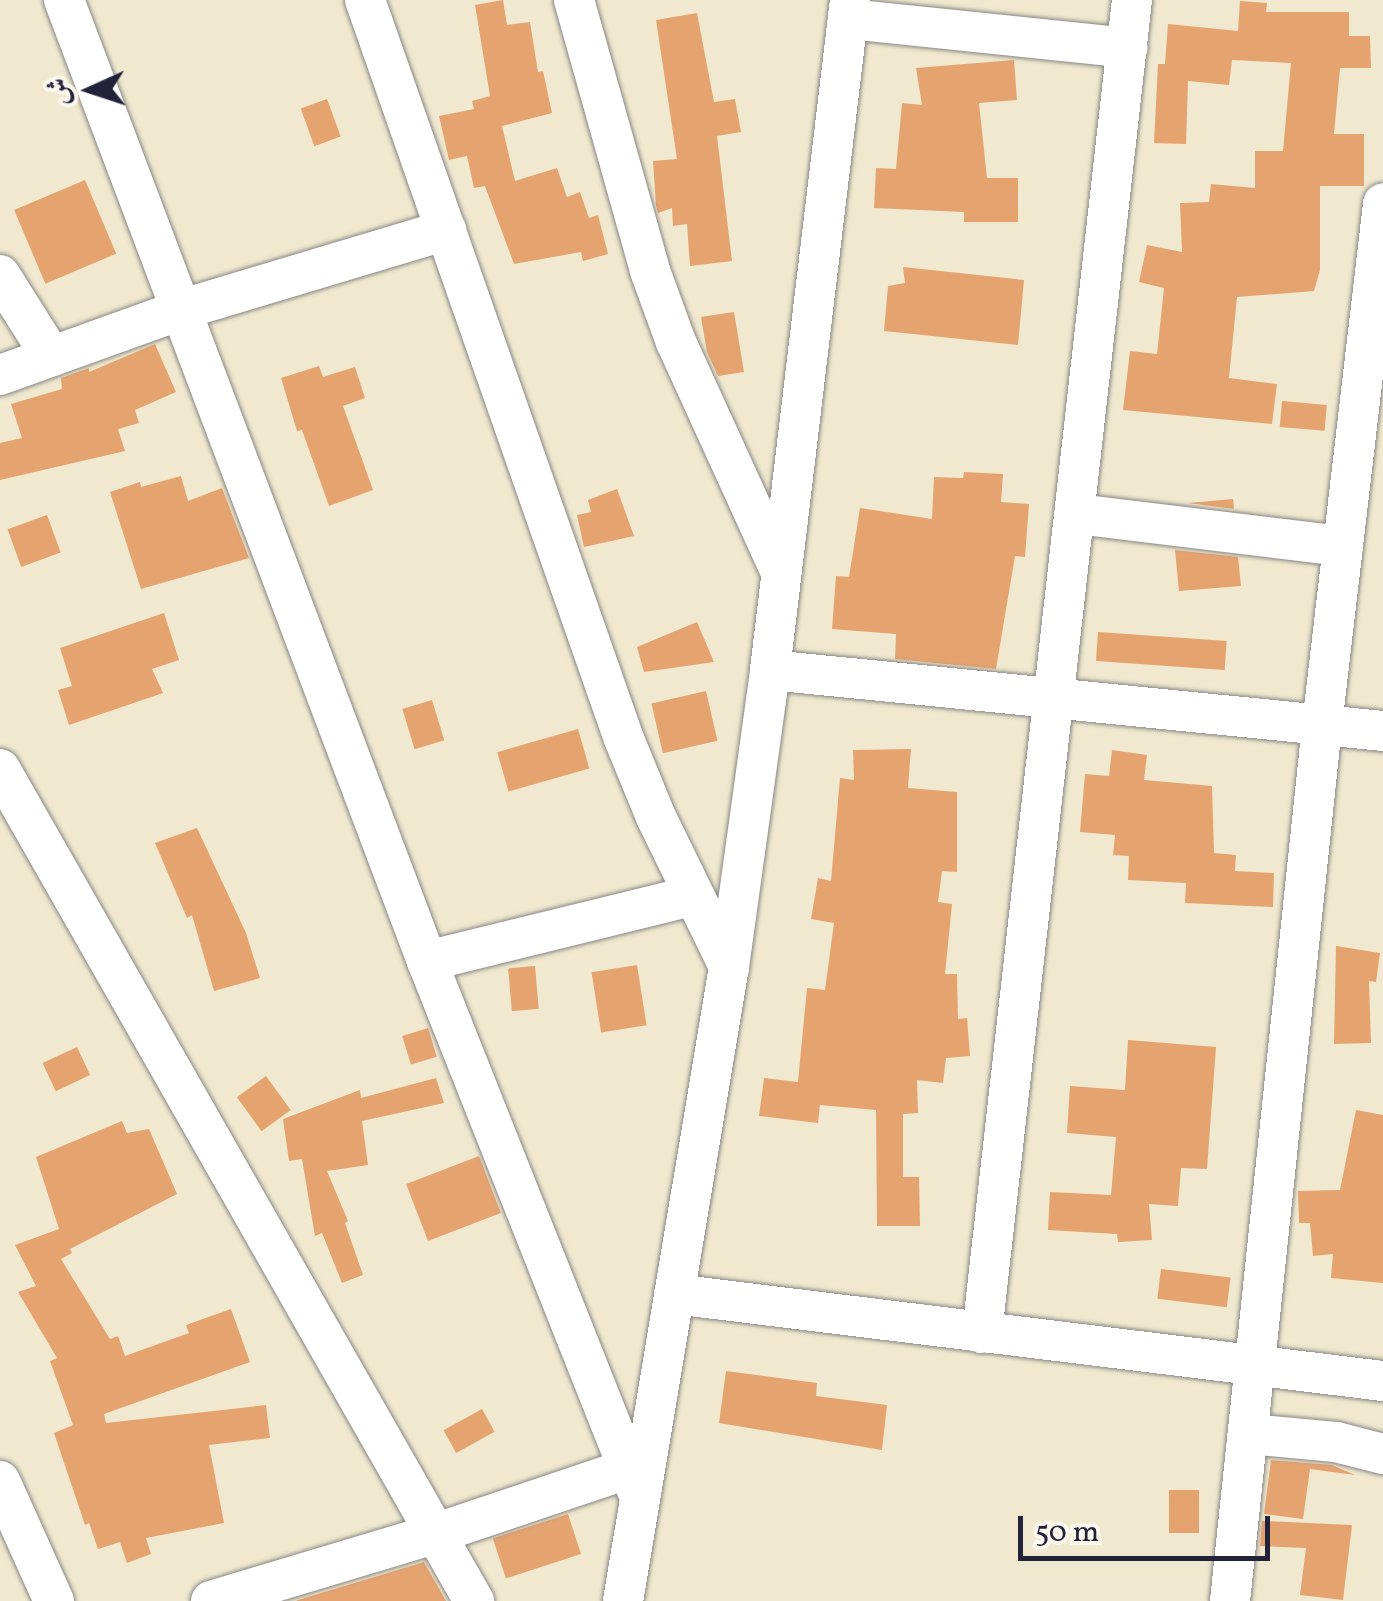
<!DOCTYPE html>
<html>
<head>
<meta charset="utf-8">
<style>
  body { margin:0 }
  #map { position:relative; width:1383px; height:1601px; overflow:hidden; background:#f0e9cf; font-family:Vollkorn,Amiri,serif }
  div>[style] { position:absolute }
  .building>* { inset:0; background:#e5a370; transform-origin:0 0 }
  .roads { filter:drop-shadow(0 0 2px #898685) drop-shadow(0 0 2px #898685) }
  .minor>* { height:40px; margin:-20px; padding:0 20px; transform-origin:20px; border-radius:20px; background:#fff }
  span { translate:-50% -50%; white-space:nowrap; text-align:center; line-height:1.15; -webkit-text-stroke:10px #fbf7ec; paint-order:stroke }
  .north { position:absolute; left:40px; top:40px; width:100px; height:100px; -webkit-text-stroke:8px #fbf7ec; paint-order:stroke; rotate:267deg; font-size:28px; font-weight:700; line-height:40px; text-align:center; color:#22223b }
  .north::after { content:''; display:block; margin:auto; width:35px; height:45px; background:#22223b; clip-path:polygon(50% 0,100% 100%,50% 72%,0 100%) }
  .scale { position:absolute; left:1018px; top:1516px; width:252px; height:45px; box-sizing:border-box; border:5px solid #22223b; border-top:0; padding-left:12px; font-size:30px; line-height:35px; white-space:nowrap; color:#22223b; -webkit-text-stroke:8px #fbf7ec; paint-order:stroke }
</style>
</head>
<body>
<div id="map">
  <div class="building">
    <div style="clip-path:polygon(503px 0,507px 25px,530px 22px,538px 72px,543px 71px,552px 113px,502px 126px,515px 181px,557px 168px,567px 197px,580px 192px,589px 218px,598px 215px,608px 254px,583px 261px,581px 252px,514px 264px,485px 186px,474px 188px,467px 156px,449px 160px,439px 116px,474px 109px,472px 101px,490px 96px,475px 5px)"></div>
    <div style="clip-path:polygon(1240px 1px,1267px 3px,1266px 12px,1349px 12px,1349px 36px,1370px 36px,1371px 68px,1340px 68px,1334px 134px,1364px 134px,1364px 186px,1320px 186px,1320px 270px,1314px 291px,1237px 297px,1229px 378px,1277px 384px,1272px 424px,1123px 410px,1130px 351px,1157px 354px,1164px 288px,1139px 282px,1147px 245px,1182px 252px,1180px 203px,1209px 202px,1211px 184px,1255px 188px,1255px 151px,1283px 151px,1291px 63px,1232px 60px,1229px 85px,1188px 81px,1186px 144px,1154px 143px,1158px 64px,1165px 64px,1168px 24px,1238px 31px)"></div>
    <div style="clip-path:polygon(697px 13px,714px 102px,735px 99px,741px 132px,717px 136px,732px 261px,690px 266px,687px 224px,673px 226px,672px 208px,658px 213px,656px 206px,653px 161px,677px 159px,656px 20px)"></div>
    <div style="clip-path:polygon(1014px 60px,1017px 100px,979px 103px,987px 178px,1018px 178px,1018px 222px,964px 222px,964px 212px,874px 208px,876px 168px,896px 169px,902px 103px,922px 105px,916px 68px)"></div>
    <div style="left:327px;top:99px;width:40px;height:28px;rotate:70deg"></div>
    <div style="left:85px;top:180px;width:80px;height:77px;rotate:67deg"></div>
    <div style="clip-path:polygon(903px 267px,1024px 280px,1018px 345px,884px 331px,888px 286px,905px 283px)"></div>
    <div style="clip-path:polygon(734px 312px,744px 372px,718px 376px,707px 352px,701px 317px)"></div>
    <div style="clip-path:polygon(155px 344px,176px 392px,135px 410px,139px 423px,118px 429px,125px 451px,0 480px,0 443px,22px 438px,11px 404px,62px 389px,61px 378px,89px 368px,89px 372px)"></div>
    <div style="clip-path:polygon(319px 366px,323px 377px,355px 367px,365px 398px,343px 406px,373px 490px,329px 506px,302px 430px,297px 431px,281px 378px)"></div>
    <div style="left:1282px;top:401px;width:45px;height:26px;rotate:5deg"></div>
    <div style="clip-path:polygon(964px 472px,1003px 474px,1001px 502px,1029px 504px,1025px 557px,1015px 556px,996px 669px,895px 659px,896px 634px,832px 629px,836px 576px,849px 577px,860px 508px,932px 519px,934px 477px,963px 478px)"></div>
    <div style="clip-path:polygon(181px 476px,188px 501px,222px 488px,249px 558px,141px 589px,110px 492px,140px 482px,141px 487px)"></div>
    <div style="clip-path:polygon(617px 489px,634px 536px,584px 547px,577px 515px,591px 512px,588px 500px)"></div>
    <div style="clip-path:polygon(1233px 499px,1234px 509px,1188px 503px)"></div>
    <div style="left:47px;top:515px;width:40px;height:42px;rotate:70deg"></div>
    <div style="clip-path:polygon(1175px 550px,1238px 557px,1241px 586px,1179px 591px)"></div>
    <div style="clip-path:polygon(164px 613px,179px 660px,152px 669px,163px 693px,69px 725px,58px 690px,72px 686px,60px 648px)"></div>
    <div style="clip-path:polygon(697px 622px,714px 662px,644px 672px,637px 647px)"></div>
    <div style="left:1098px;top:632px;width:129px;height:29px;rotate:4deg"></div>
    <div style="left:706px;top:691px;width:51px;height:56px;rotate:77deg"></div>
    <div style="left:432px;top:700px;width:42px;height:31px;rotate:73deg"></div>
    <div style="left:578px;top:729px;width:41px;height:84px;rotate:74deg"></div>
    <div style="clip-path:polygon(911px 749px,908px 788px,957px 792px,957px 872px,942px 871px,938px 902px,952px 904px,945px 974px,957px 974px,958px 1019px,967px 1018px,970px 1056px,946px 1058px,943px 1083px,917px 1080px,918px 1113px,903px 1114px,903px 1177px,919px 1177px,920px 1226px,877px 1226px,876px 1110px,820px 1105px,818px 1123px,759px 1116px,764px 1078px,798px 1082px,807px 988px,825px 990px,834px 923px,811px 919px,818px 878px,831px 881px,840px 778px,854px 780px,853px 750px)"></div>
    <div style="clip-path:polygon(1112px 750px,1147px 755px,1144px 780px,1212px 786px,1214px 853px,1236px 855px,1235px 871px,1274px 873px,1273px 907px,1185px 903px,1186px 883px,1128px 880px,1129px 856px,1113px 855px,1115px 835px,1080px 832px,1085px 774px,1109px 776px)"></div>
    <div style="clip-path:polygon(197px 828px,246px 933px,260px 978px,214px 991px,192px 915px,187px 918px,155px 843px)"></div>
    <div style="clip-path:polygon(1336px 946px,1380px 953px,1376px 982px,1369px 981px,1371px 1043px,1334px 1044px)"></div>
    <div style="left:637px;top:965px;width:61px;height:46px;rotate:81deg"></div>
    <div style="left:535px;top:966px;width:43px;height:27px;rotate:85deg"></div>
    <div style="left:428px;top:1028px;width:30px;height:27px;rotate:73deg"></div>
    <div style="clip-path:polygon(1128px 1040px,1216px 1047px,1207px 1169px,1181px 1168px,1178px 1206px,1149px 1204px,1152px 1240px,1118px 1242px,1117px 1234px,1048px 1230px,1050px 1192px,1111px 1195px,1116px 1137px,1067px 1133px,1070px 1086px,1125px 1090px)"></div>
    <div style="left:77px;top:1047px;width:31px;height:38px;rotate:65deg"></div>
    <div style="left:266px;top:1076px;width:42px;height:36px;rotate:54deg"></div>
    <div style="clip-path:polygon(436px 1078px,444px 1103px,362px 1121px,368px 1165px,327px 1171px,348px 1221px,345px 1223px,363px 1275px,342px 1283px,322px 1233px,315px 1236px,302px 1159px,289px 1161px,283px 1119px,360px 1090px,361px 1098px)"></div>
    <div style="clip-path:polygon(1356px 1110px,1383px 1115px,1383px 1283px,1331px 1278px,1333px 1254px,1313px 1256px,1310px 1223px,1299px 1223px,1298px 1191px,1340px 1190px)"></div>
    <div style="clip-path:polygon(122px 1121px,127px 1133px,149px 1129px,177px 1194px,70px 1249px,72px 1253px,61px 1259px,110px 1339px,118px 1336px,125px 1356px,189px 1333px,186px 1325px,231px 1309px,250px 1362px,104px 1414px,106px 1423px,266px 1405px,270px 1438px,209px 1445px,224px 1523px,146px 1538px,151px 1554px,127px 1563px,120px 1542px,98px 1549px,89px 1523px,85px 1525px,54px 1433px,73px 1425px,50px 1361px,57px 1358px,18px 1292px,36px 1286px,15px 1245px,59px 1229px,36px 1157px)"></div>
    <div style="left:479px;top:1156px;width:61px;height:78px;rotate:69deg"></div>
    <div style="left:1161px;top:1269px;width:70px;height:30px;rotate:7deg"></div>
    <div style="clip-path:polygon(726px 1371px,817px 1383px,816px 1396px,887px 1405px,882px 1450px,719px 1423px)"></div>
    <div style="left:482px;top:1409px;width:26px;height:44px;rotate:61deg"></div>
    <div style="clip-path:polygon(1271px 1460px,1332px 1465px,1355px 1475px,1310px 1469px,1303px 1519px,1264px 1514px)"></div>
    <div style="left:1199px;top:1490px;width:43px;height:30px;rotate:90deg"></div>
    <div style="left:568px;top:1514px;width:42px;height:79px;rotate:72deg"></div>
    <div style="clip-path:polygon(1262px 1521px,1352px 1525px,1343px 1600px,1300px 1595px,1306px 1548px,1260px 1546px)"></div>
    <div style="clip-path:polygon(424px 1562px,446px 1601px,296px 1601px,298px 1600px)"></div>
  </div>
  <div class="roads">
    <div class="minor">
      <div style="left:64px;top:0;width:1027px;rotate:69.31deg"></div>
      <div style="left:427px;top:961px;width:578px;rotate:68.36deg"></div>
      <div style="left:365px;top:0;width:783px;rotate:70.69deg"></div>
      <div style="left:624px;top:739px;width:84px;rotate:67.7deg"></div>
      <div style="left:656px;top:817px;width:167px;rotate:64deg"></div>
      <div style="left:574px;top:0;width:281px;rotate:74.3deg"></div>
      <div style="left:650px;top:271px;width:76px;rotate:69.9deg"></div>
      <div style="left:676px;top:342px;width:253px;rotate:65.5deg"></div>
      <div style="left:848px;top:19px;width:281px;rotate:5.9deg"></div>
      <div style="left:0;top:275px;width:96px;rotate:57.8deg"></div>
      <div style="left:0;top:375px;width:195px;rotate:-19.8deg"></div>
      <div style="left:183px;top:309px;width:275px;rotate:-16.7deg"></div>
      <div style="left:1077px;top:514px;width:268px;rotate:6.9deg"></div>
      <div style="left:770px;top:670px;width:616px;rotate:5.68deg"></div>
      <div style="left:0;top:769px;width:958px;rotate:60.33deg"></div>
      <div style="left:427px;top:961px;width:273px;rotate:-13.8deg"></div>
      <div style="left:674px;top:1294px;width:714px;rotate:7deg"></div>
      <div style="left:982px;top:1333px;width:1341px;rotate:-83.58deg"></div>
      <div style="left:1249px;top:1434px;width:87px;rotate:5.3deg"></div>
      <div style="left:1336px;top:1442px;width:49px;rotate:14.3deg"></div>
      <div style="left:0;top:1481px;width:132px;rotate:65.8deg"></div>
      <div style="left:211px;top:1601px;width:236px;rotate:-16.7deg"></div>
      <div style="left:437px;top:1533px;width:200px;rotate:-18.6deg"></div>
      <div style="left:623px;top:1601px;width:643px;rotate:-80.51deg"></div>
      <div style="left:729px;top:967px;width:300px;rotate:-82.1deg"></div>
      <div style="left:770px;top:670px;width:675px;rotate:-83.19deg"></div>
      <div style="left:1230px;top:1601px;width:881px;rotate:-84deg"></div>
      <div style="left:1322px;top:725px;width:525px;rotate:-83.32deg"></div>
    </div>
  </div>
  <div class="north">ش</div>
  <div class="scale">50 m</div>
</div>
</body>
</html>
